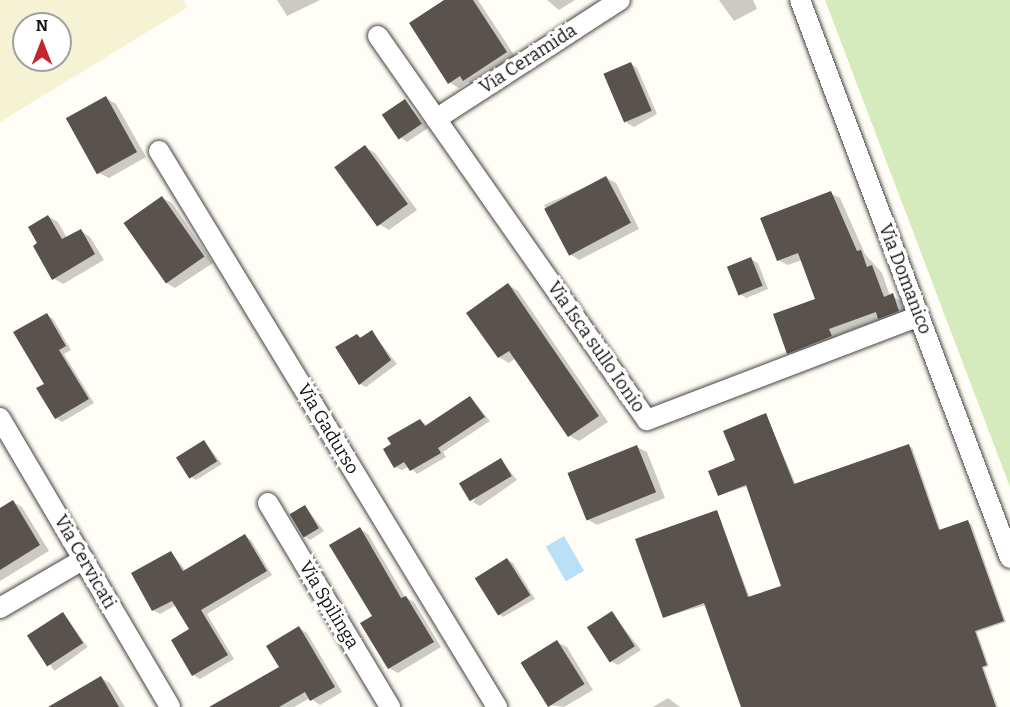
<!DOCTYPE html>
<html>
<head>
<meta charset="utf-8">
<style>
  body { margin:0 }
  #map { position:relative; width:1010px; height:707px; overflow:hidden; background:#fffdf5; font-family:Bitter,serif }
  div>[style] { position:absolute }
  .farmland>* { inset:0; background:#f6f3d4 }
  .green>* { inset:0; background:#d5ebbd }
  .water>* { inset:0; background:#b9e0f7; transform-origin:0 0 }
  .shadow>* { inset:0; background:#0003; transform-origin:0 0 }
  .building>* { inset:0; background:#5a524d; transform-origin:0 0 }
  .roads { filter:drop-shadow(0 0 2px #444) drop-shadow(0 0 2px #444) }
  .street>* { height:20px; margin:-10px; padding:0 10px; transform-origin:10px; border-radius:10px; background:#fff }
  span { translate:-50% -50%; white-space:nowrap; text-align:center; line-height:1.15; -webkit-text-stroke:6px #fff; paint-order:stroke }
  .street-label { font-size:18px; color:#111 }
  .north { position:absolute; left:12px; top:12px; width:60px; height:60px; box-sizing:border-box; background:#fff; border:2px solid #a0a0a0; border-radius:50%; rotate:0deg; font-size:16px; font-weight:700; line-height:24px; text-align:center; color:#111 }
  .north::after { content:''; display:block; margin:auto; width:21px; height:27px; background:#c4262e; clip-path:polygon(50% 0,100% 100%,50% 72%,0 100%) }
</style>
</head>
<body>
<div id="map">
  <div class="farmland">
    <div style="clip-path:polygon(evenodd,0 0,184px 0,188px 7px,0 122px,0 0,24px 24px,60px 24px,60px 60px,24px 60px,24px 24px)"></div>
  </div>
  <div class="green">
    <div style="clip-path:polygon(825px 0,1010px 0,1010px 487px)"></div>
  </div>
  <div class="water">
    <div style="left:564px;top:536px;width:40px;height:21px;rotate:60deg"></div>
  </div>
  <div class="shadow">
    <div style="clip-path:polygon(277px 0,320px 0,287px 16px)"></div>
    <div style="clip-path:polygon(447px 0,478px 0,516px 58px,474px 86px,468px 82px,459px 88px,450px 83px)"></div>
    <div style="clip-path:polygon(547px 0,575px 0,559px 10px)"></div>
    <div style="clip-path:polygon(719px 0,753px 0,757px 9px,734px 21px)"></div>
    <div style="clip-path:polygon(631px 64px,637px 68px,657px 114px,634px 127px,627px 123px)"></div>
    <div style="clip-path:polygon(106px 98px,116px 104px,146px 157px,109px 178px,99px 173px)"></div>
    <div style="clip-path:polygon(405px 101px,428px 128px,407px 142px,401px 138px)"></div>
    <div style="clip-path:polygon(365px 147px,375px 153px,417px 210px,389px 230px,379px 224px)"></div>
    <div style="clip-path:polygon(606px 178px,616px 183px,639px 229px,579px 260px,570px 254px,544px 205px)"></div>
    <div style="clip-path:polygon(830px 193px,840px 198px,865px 254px,882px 273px,890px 296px,902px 301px,908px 316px,889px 323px,882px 319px,838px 335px,841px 342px,798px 358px,789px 352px,817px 300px,802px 260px,788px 265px,778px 260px)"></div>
    <div style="clip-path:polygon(162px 198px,172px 203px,213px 263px,175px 288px,165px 282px)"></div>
    <div style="clip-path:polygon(48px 216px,58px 222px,67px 238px,81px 231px,90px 237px,104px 260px,63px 284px,53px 278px,40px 244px)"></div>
    <div style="clip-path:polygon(751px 259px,758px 263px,768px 289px,746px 298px,740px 294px)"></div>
    <div style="clip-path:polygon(509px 285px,518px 291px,608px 422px,579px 441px,570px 436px,516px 358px,509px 363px,499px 357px)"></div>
    <div style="clip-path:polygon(47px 315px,53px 319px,71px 350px,64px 354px,94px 403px,62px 422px,56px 418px,46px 384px)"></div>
    <div style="clip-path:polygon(372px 332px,397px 364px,366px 387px,360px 384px,357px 335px,362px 338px)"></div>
    <div style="clip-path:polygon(470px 397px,490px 421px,443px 452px,446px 457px,417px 474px,409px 466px,402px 470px,395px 467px,420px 420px,428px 426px)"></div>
    <div style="clip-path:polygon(766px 415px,796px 485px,912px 447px,941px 531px,971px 523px,1006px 622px,977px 632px,989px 666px,984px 668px,998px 707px,743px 707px,706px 605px,664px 617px,717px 512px,750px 598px,783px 587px,748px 486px,719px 495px)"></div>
    <div style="clip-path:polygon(204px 441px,222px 464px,196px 480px,190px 476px)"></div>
    <div style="clip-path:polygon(637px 447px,647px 452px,665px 498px,597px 525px,587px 519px)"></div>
    <div style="clip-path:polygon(501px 460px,517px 480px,480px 506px,473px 502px)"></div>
    <div style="clip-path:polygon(13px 502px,22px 507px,49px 551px,0 581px,0 509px)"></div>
    <div style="clip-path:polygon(305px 506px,324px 531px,310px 540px,304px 536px)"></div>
    <div style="clip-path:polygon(360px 529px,368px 534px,405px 597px,414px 602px,441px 647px,398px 673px,389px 668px,374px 616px)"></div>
    <div style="clip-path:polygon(245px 536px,251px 540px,272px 575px,207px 614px,234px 659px,200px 679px,193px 675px,191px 630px,176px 605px,160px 614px,153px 610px,171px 552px,186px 571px)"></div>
    <div style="clip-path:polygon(507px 560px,513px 563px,535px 599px,503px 617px,497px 613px)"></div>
    <div style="left:63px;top:613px;width:42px;height:41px;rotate:54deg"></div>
    <div style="clip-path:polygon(612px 613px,641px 650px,618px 665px,611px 661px)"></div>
    <div style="clip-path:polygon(299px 628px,307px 633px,342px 692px,320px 705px,310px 698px,294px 707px,221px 707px,281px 667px)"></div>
    <div style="clip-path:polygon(557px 642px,567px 647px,593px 690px,564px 707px,549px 705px)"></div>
    <div style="clip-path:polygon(101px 678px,110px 683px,125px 707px,68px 707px)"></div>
    <div style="clip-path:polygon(668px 698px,680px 707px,653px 707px)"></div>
  </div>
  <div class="building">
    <div style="clip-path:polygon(444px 0,473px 0,507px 52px,463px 81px,460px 76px,448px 84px,409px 23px)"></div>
    <div style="left:631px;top:62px;width:53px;height:30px;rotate:67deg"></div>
    <div style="left:106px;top:96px;width:64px;height:46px;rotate:61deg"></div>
    <div style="left:405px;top:99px;width:30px;height:28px;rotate:56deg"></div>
    <div style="left:365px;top:145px;width:73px;height:38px;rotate:54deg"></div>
    <div style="left:606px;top:176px;width:53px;height:70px;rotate:62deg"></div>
    <div style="clip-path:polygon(831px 191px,857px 251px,861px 250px,867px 267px,872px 265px,884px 297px,893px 293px,899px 311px,878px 319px,876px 312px,829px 329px,832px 336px,787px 354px,773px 314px,815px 299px,798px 253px,777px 261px,760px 218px)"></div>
    <div style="left:162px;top:196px;width:74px;height:47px;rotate:55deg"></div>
    <div style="clip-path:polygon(48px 215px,62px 239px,81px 229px,95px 254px,52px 280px,33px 246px,37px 243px,28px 227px)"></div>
    <div style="left:751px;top:257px;width:31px;height:26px;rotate:68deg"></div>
    <div style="clip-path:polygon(508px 283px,599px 416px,568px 437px,509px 351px,498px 358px,466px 313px)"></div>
    <div style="clip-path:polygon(47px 313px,66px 346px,59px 350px,89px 399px,55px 419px,36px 388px,44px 384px,13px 332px)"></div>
    <div style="clip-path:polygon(372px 330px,391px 360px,359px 385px,335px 347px,357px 334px,360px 338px)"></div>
    <div style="clip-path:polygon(470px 396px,485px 417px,438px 448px,441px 453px,410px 471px,404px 462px,394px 468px,383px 449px,391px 444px,387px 438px,420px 419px,425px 426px)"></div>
    <div style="clip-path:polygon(766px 413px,794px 484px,909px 444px,939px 530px,968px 520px,1004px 621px,975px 631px,987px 665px,982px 667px,996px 707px,741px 707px,704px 603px,663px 618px,635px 539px,717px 510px,748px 597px,781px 586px,746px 485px,718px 496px,708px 471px,735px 460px,723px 431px)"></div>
    <div style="left:204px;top:440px;width:25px;height:33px;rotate:58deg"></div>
    <div style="left:637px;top:445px;width:51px;height:75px;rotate:68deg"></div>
    <div style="left:501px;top:458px;width:21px;height:49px;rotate:59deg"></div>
    <div style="clip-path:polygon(13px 500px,40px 545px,0 570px,0 508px)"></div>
    <div style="left:305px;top:505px;width:27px;height:18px;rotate:59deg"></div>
    <div style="clip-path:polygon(360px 527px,401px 598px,406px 596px,434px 642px,388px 669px,360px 623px,372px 616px,329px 545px)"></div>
    <div style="clip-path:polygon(245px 534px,267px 571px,201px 610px,228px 655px,192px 676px,171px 640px,189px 629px,172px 601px,152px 611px,131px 573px,171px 551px,183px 571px)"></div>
    <div style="left:507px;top:558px;width:44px;height:38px;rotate:58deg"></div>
    <div style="left:612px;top:611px;width:42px;height:30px;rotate:57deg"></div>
    <div style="left:63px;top:612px;width:37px;height:43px;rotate:57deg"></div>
    <div style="clip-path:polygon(299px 626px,335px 687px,310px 701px,305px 692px,279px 707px,209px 707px,279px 667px,266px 646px)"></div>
    <div style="left:557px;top:640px;width:52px;height:43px;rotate:58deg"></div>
    <div style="clip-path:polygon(101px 676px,119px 707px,48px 707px)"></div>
  </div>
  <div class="roads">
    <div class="street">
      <div style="left:800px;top:0;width:596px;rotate:69.38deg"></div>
      <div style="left:378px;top:36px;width:469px;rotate:55deg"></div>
      <div style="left:647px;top:420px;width:291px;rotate:-20.9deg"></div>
      <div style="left:436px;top:119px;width:219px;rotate:-32.9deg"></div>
      <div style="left:159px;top:151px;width:651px;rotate:58.7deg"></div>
      <div style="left:0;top:418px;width:335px;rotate:59.5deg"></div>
      <div style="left:268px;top:503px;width:238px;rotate:59.1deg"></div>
      <div style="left:0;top:608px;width:97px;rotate:-30.3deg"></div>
    </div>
  </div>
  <div class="street-label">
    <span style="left:528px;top:59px;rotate:-33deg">Via Ceramida</span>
    <span style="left:905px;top:279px;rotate:69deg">Via Domanico</span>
    <span style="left:596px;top:347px;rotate:55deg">Via Isca sullo Ionio</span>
    <span style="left:328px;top:429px;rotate:59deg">Via Gadurso</span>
    <span style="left:85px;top:562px;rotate:60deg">Via Cervicati</span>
    <span style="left:329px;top:605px;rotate:59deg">Via Spilinga</span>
  </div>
  <div class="north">N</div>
</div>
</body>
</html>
